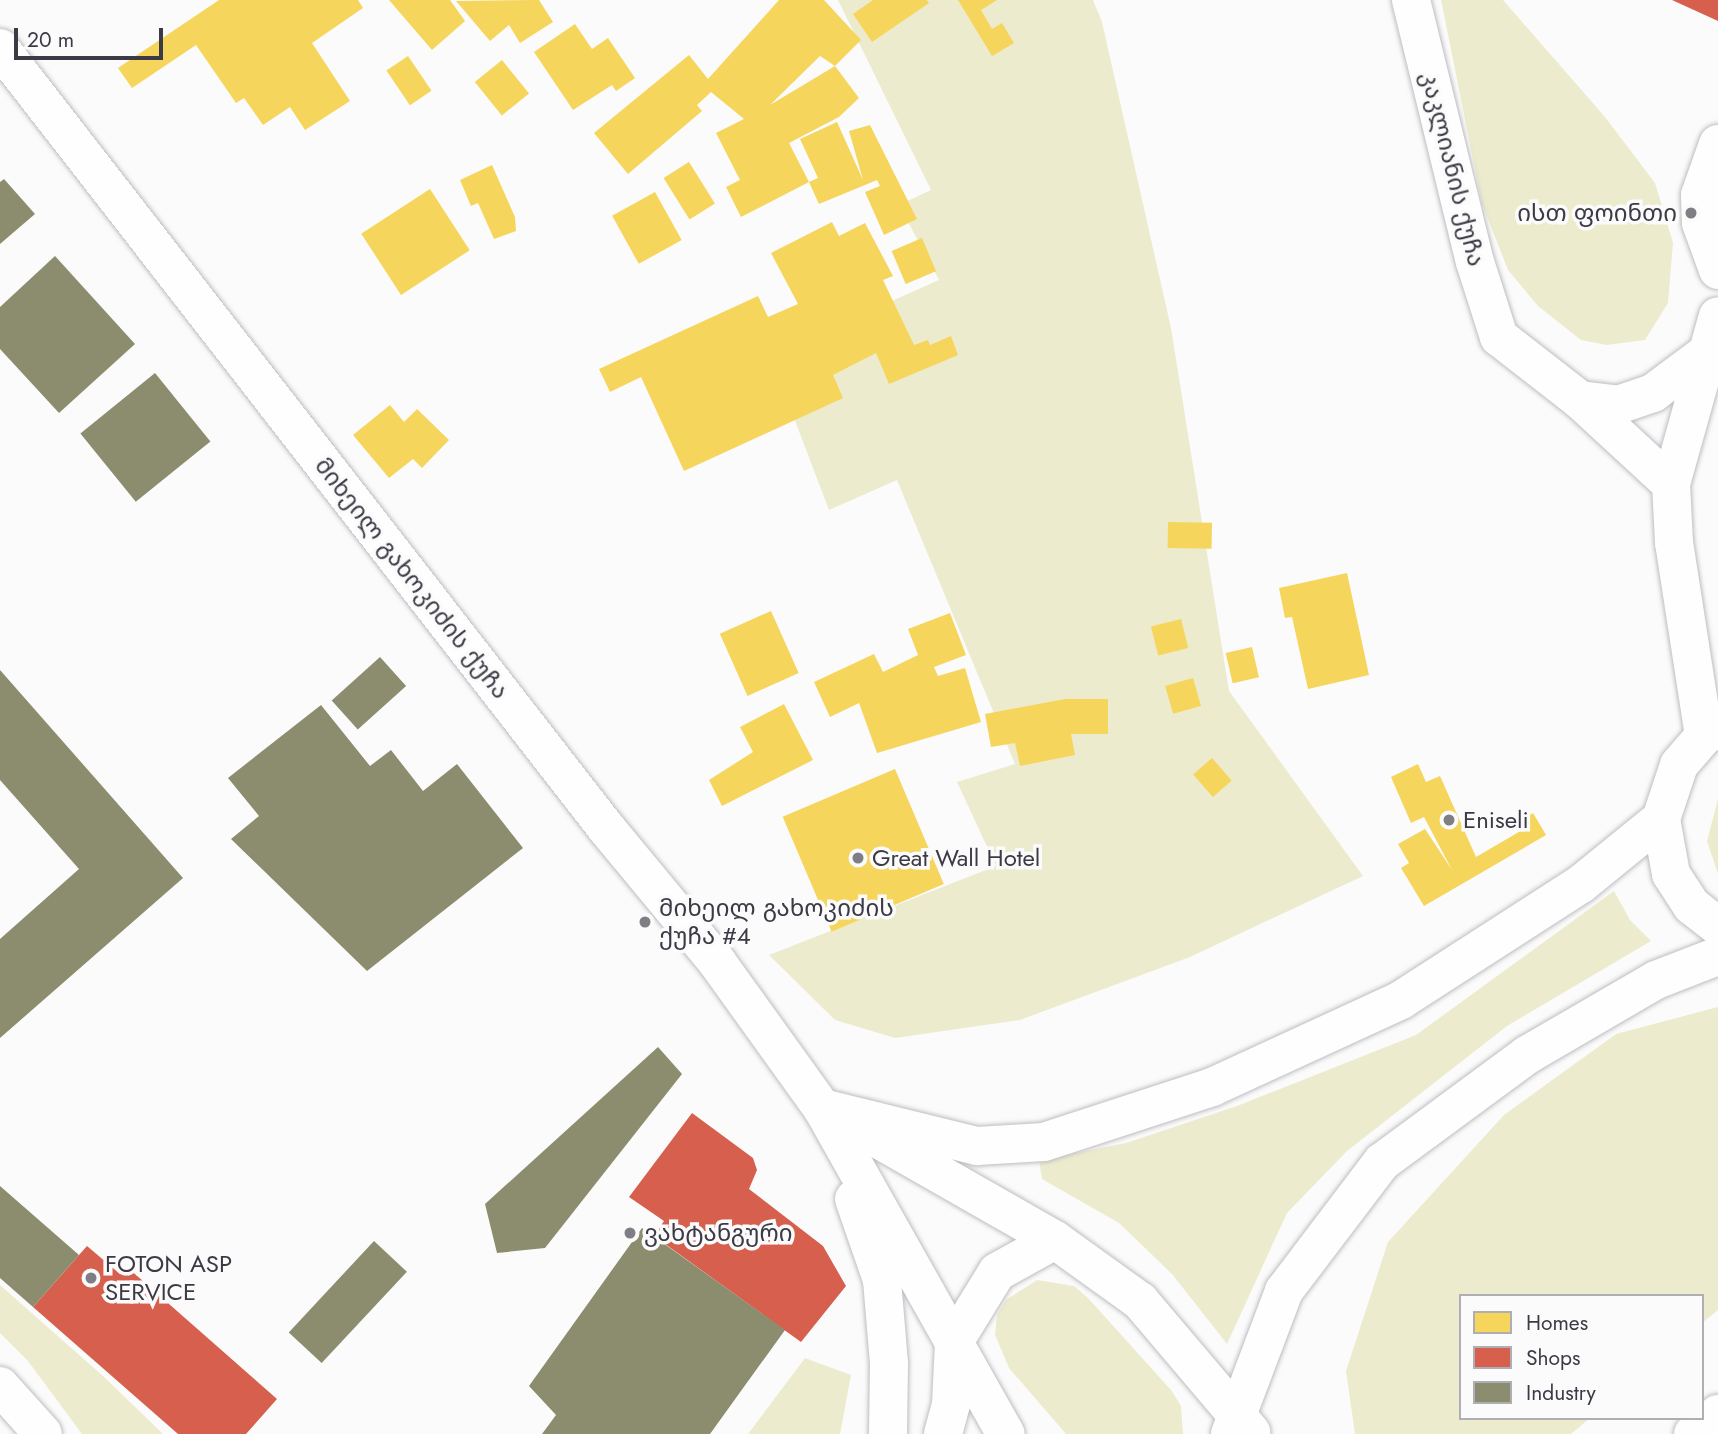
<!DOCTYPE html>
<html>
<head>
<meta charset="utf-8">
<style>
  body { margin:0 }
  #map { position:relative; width:1718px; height:1434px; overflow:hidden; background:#fbfbfb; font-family:Jost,"Noto Sans Georgian",sans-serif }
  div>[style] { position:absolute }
  .green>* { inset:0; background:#edebce }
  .homes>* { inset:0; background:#f6d55c; transform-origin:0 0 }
  .shops>* { inset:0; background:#d6604d }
  .industry>* { inset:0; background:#8c8c6e; transform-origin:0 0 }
  .roads { filter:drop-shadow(0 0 2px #bebdc2) drop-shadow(0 0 2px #bebdc2) }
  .minor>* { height:38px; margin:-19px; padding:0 19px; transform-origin:19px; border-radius:19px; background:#fefefe }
  .major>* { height:38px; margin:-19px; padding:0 19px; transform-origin:19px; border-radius:19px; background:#fefefe }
  .highway>* { height:38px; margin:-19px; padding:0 19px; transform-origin:19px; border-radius:19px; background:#fefefe }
  .dots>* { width:19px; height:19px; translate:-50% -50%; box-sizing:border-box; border:4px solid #fbfbfb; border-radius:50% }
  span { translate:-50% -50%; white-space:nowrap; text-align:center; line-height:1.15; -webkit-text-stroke:7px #fbfbfb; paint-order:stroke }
  .street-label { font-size:24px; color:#3c3a45 }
  .poi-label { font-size:24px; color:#3c3a45 }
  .right { translate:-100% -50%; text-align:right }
  .left { translate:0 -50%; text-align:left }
  .legend { position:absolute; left:1459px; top:1294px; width:245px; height:126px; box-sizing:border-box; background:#fbfbfb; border:2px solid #afaeb2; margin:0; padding:9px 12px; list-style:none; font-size:21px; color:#3c3a45 }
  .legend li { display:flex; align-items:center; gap:14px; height:35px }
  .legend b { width:35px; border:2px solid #afaeb2 }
  .scale { position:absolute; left:14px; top:28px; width:149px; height:32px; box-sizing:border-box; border:4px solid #3c3a45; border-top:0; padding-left:9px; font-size:21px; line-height:24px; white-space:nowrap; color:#3c3a45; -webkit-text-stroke:5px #fbfbfb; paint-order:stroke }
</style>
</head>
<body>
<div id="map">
  <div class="green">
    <div style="clip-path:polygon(838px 0,1093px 0,1102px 22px,1171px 328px,1229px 691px,1363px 876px,1190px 957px,1020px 1020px,895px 1038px,835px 1020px,769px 955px,996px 866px,957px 782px,1015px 764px,897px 480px,829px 510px,770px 355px,939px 280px,899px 205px,931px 190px)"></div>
    <div style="clip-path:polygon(1441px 0,1503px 0,1605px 117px,1655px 183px,1673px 243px,1668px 303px,1645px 340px,1607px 345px,1581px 340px,1538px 306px,1508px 270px,1482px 204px)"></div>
    <div style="clip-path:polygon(1718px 799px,1718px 874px,1707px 841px)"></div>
    <div style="clip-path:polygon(1614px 891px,1630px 920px,1651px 941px,1507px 1026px,1347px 1151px,1287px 1213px,1227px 1344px,1172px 1274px,1119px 1223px,1042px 1179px,1039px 1160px,1126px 1143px,1237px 1106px,1416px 1035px)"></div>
    <div style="clip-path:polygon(1718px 1007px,1718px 1310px,1702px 1323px,1702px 1296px,1461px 1296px,1461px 1418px,1590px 1418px,1571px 1434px,1355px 1434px,1346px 1371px,1388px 1242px,1504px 1115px,1616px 1034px)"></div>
    <div style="clip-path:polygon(1037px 1280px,1074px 1286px,1088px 1298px,1171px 1390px,1181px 1406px,1183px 1434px,1066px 1434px,1009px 1368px,995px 1335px,997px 1315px,1006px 1300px)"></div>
    <div style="clip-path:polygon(0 1285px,103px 1376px,163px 1434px,82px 1434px,28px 1361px,0 1333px)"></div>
    <div style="clip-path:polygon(805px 1358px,851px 1375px,840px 1434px,748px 1434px)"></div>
  </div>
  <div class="homes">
    <div style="clip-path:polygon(219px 0,358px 0,363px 8px,312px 43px,350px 101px,305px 130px,290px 107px,263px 125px,244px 98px,236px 103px,196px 45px,132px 88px,118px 68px)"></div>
    <div style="clip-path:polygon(389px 0,450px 0,465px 21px,432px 50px)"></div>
    <div style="clip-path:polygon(539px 0,553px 22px,520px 43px,509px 25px,490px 41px,456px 1px)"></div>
    <div style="clip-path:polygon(evenodd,779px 0,824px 0,861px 40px,835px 66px,859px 98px,839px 117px,789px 143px,809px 182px,741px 217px,726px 187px,740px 180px,716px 133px,744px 119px,711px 92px,697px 105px,702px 111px,628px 174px,594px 133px,689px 55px,708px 79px,779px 0,820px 56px,835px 66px,770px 105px,820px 56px)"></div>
    <div style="clip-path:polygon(873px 0,927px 0,929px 3px,872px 42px,853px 14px)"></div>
    <div style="clip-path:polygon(958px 0,997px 0,981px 10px,992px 29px,1002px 23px,1014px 43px,992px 56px)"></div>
    <div style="clip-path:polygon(575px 24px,592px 49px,608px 38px,635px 78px,616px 91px,612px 85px,573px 110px,534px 52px)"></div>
    <div style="left:408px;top:56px;width:42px;height:26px;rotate:56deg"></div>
    <div style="left:502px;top:60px;width:43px;height:35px;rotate:51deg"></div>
    <div style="clip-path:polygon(837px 122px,863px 180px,849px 131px,870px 125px,917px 219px,884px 235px,865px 192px,880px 186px,877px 180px,819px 204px,809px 182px,818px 178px,800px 139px)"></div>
    <div style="left:689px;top:162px;width:49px;height:30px;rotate:58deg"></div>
    <div style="clip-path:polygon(492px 165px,515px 217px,516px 231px,494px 239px,478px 203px,471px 206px,460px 180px)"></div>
    <div style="left:430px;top:189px;width:73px;height:82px;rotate:57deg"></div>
    <div style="left:655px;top:192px;width:55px;height:49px;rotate:61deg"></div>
    <div style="clip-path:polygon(832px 222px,839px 236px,865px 223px,893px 276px,883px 280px,914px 345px,928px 340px,930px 345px,951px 336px,958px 355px,889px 384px,876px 353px,833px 375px,843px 398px,684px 471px,641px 377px,610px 392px,599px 369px,758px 296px,768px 317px,798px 304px,771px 253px)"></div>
    <div style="left:922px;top:238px;width:36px;height:33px;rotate:67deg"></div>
    <div style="clip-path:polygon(390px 405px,404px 422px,417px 409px,449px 440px,422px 468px,413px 459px,389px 478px,353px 435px)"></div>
    <div style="left:1168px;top:522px;width:44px;height:26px;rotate:1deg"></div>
    <div style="clip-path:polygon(1347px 573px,1369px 675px,1308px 689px,1292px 617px,1285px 618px,1279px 588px)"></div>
    <div style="left:771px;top:611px;width:68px;height:56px;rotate:66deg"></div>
    <div style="clip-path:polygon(950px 613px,966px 655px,934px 667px,938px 676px,965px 668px,981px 722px,877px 753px,859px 703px,830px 717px,814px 682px,874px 654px,883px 672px,918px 655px,908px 629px)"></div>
    <div style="left:1181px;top:619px;width:30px;height:31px;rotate:76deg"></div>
    <div style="left:1252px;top:647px;width:31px;height:27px;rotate:77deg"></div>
    <div style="left:1193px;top:678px;width:29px;height:29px;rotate:74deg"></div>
    <div style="clip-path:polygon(1065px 699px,1108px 699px,1108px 734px,1071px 734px,1075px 755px,1020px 766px,1015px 743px,991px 747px,985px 714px)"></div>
    <div style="clip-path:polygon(784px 704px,813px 760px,722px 806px,709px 780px,753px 752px,740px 727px)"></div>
    <div style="left:1212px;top:758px;width:30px;height:25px;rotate:49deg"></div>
    <div style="clip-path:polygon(1418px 764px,1426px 782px,1440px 776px,1476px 857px,1524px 829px,1519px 821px,1533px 813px,1546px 835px,1424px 906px,1401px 868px,1409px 863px,1398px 844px,1425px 829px,1452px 870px,1424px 817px,1411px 823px,1391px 777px)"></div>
    <div style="left:895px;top:769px;width:125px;height:122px;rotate:67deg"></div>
  </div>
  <div class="shops">
    <div style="clip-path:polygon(1672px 0,1718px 0,1718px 21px)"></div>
    <div style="clip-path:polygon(692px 1113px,753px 1158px,757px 1170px,749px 1189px,823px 1246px,846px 1286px,801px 1342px,654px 1236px,664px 1221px,629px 1197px)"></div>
    <div style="clip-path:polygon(87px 1246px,120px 1274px,127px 1267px,277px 1399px,246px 1434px,178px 1434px,33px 1307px)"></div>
  </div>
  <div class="industry">
    <div style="clip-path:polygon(4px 179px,35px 214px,0 244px,0 182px)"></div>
    <div style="clip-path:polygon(55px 256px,135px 344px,59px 413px,0 349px,0 307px)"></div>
    <div style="left:155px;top:373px;width:88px;height:96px;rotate:51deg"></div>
    <div style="left:380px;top:657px;width:39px;height:65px;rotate:48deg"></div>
    <div style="clip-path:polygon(0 670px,183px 878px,0 1038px,0 939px,79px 869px,0 780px)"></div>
    <div style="clip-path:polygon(321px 705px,370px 766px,391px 750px,423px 791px,457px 764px,523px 848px,367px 971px,231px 839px,259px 816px,228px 778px)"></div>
    <div style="clip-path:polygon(658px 1047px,682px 1074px,545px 1248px,497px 1253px,485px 1204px)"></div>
    <div style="clip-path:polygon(0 1186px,79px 1255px,33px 1307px,0 1278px)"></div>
    <div style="clip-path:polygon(642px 1228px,785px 1330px,710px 1434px,542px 1434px,556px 1415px,529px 1386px)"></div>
    <div style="left:374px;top:1241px;width:45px;height:125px;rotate:43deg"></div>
  </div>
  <div class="roads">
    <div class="minor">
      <div style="left:1411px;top:0;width:270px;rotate:76.3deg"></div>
      <div style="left:1475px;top:262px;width:79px;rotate:72.3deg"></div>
      <div style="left:1499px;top:337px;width:103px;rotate:37.9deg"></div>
      <div style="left:1580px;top:400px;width:124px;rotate:42.7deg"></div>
      <div style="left:1718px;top:144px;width:54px;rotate:109.4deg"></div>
      <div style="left:1700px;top:195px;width:28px;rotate:88deg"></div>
      <div style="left:1701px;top:223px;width:50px;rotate:70.1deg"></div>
      <div style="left:1580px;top:400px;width:38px;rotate:7deg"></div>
      <div style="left:1618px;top:405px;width:37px;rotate:-19deg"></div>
      <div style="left:1653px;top:393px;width:69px;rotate:-36.7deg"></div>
      <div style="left:1704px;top:736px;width:195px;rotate:-98.8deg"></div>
      <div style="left:1674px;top:543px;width:59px;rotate:-92.9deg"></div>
      <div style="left:1671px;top:484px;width:174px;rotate:-74.4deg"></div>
      <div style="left:0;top:1386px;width:64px;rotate:48.1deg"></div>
    </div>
    <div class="major">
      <div style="left:0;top:48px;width:989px;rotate:52.15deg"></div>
      <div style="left:607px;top:829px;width:173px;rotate:50.4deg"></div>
      <div style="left:717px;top:962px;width:180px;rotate:54.3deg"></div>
      <div style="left:822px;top:1108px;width:374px;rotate:60.6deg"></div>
      <div style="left:1718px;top:728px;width:16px;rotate:150deg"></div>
      <div style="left:1704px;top:736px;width:38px;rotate:131deg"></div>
      <div style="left:1679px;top:765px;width:57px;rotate:108.4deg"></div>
      <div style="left:1661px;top:819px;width:56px;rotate:79.7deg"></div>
      <div style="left:1671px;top:874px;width:38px;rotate:57deg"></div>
      <div style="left:1692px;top:906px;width:33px;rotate:38deg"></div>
      <div style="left:822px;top:1108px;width:160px;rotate:13.8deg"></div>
      <div style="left:977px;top:1146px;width:67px;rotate:-3.4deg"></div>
      <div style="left:1044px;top:1142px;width:177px;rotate:-18.1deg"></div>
      <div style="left:1212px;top:1087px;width:208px;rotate:-24.7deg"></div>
      <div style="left:1401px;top:1000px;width:214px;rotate:-32.8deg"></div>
      <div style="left:1581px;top:884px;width:103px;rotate:-39.1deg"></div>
      <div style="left:864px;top:1131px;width:220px;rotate:29.7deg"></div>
      <div style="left:1055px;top:1240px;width:105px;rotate:35.7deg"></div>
      <div style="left:1140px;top:1301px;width:172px;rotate:49.7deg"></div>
      <div style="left:854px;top:1199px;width:86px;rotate:70.9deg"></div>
      <div style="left:882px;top:1280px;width:83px;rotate:85.2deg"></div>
      <div style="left:889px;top:1363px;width:71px;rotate:90.8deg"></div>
      <div style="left:943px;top:1434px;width:31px;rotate:-75deg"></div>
      <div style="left:951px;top:1404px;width:62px;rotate:-87.2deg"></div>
      <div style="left:954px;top:1342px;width:82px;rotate:-58.4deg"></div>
      <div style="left:997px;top:1272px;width:66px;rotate:-28.9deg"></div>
      <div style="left:1230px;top:1434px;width:153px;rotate:-69.3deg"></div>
      <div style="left:1284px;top:1291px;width:162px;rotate:-52.8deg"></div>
      <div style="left:1382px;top:1162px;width:180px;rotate:-36.4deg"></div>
      <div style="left:1527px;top:1055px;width:149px;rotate:-30.2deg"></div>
      <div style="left:1656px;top:980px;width:66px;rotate:-21.2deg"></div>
    </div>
    <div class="highway">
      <div style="left:1693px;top:1434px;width:32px;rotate:-39deg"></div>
    </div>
  </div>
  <div class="dots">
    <div style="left:1691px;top:213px;background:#7f7e85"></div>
    <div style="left:1449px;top:820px;background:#7f7e85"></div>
    <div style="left:858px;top:858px;background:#7f7e85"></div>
    <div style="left:645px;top:922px;background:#7f7e85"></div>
    <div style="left:630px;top:1233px;background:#7f7e85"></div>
    <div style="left:91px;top:1278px;background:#7f7e85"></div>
  </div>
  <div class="street-label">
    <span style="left:1453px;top:169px;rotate:76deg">კაკლიანის ქუჩა</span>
    <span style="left:412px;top:578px;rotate:52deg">მიხეილ გახოკიძის ქუჩა</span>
  </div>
  <div class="poi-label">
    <span class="right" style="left:1677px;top:213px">ისთ ფოინთი</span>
    <span class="left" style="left:1463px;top:820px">Eniseli</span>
    <span class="left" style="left:872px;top:858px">Great Wall Hotel</span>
    <span class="left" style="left:659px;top:922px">მიხეილ გახოკიძის<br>ქუჩა #4</span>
    <span class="left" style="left:644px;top:1233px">ვახტანგური</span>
    <span class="left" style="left:105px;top:1278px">FOTON ASP<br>SERVICE</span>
  </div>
  <ul class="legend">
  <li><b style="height:19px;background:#f6d55c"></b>Homes</li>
  <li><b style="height:19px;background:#d6604d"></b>Shops</li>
  <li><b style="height:19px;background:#8c8c6e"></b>Industry</li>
  </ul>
  <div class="scale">20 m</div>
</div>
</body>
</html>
